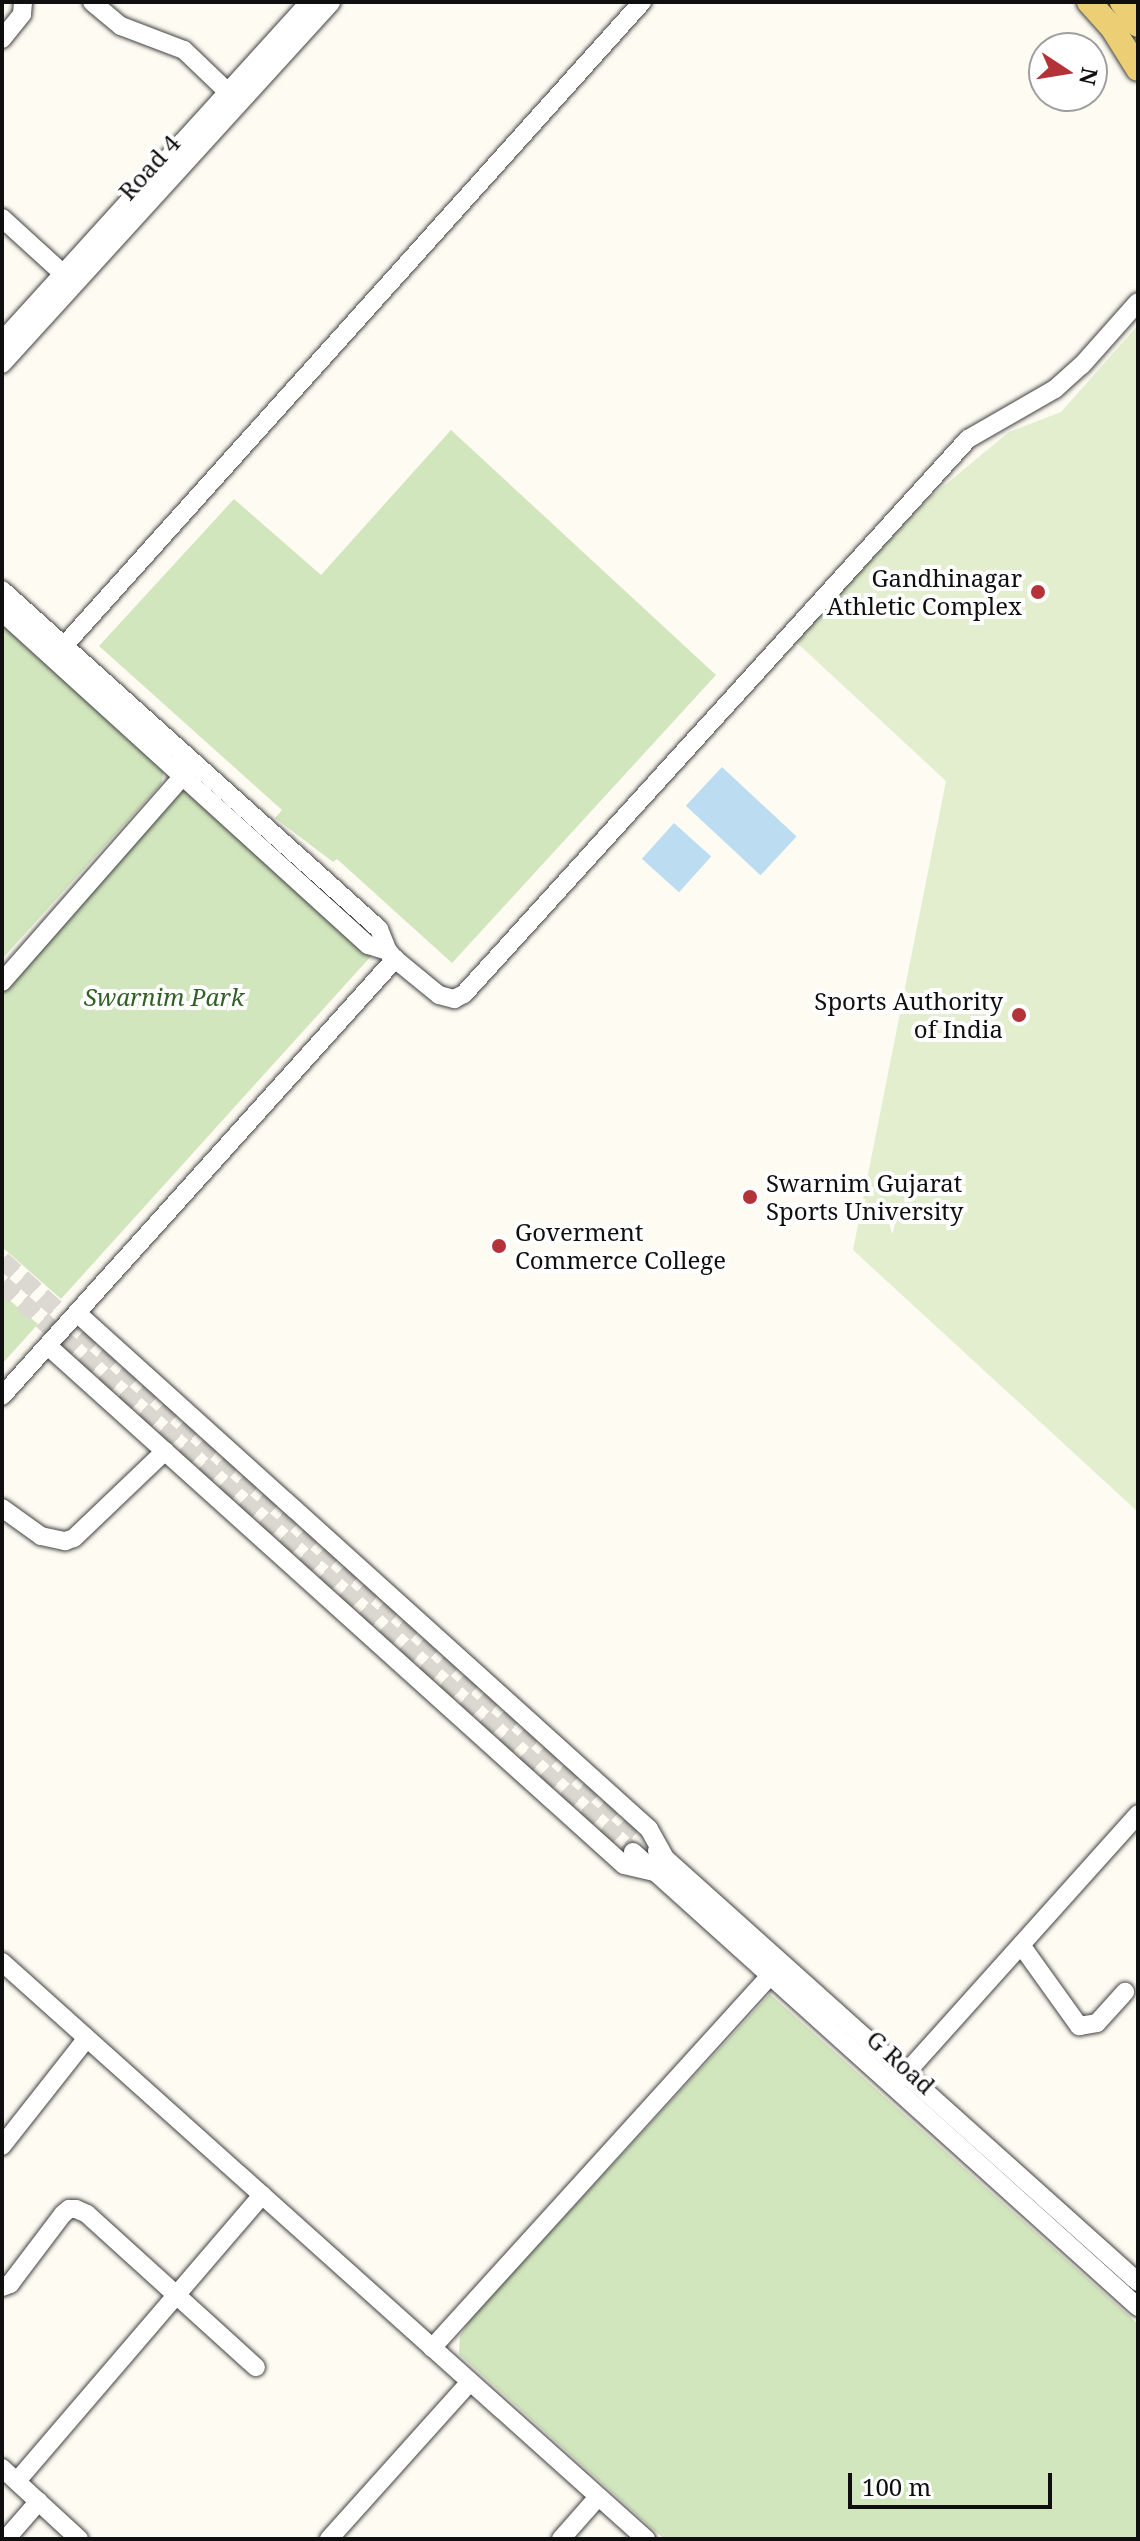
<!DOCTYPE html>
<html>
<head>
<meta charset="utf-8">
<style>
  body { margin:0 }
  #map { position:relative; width:1140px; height:2541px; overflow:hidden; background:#fefbf2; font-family:"Noto Serif",serif }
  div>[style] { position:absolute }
  .green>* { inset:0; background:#d2e6be }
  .pitch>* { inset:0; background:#e3eecf }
  .water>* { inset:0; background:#bbdcf1; transform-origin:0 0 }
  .minor-tunnel>* { height:18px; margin-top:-9px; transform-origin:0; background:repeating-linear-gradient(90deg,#dad8d0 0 18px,transparent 0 27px) }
  .roads { filter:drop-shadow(0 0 2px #424242) drop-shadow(0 0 2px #424242) }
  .minor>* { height:18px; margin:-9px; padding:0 9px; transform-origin:9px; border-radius:9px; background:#fff }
  .major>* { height:24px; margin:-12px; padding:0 12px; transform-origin:12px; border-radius:12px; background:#eccf74 }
  .dots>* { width:22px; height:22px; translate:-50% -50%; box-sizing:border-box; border:4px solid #fff; border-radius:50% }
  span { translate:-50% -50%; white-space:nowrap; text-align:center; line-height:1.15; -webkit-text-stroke:8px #fff; paint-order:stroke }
  .street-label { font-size:24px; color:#0f0f0f }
  .poi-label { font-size:24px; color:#0f0f0f }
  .right { translate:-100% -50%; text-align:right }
  .left { translate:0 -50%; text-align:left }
  .park-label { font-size:24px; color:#316125; font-style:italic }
  .frame { position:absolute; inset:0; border:4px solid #0f0f0f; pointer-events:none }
  .north { position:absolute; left:1028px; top:32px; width:80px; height:80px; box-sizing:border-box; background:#fff; border:2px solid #9f9f9f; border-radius:50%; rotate:102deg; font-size:22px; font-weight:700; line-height:32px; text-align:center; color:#0f0f0f }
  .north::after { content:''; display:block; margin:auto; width:28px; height:36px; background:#b33339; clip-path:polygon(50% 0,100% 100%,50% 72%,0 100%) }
  .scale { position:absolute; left:848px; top:2473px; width:204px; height:36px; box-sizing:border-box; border:4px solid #0f0f0f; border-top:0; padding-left:10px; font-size:24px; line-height:28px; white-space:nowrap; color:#0f0f0f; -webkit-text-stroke:6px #fff; paint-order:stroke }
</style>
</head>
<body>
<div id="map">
  <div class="green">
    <div style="clip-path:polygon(451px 430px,716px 675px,452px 963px,337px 859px,333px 862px,275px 818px,282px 810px,99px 646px,234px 499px,321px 575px)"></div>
    <div style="clip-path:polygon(2px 620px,165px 765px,161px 784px,2px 959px)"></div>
    <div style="clip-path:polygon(186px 785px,373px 954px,61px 1299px,2px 1247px,2px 990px)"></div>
    <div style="clip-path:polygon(2px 1294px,38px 1324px,2px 1364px)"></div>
    <div style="clip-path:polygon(770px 1994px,1138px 2324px,1138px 2539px,664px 2539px,459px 2354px,460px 2336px,472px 2317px)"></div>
  </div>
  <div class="pitch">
    <div style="clip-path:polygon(1138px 325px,1138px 1512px,853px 1250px,946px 781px,795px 641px,928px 499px,1009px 432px,1061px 412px)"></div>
  </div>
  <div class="water">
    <div style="left:722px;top:767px;width:102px;height:53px;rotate:43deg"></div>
    <div style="left:674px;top:823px;width:50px;height:48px;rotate:42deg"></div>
  </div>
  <div class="minor-tunnel">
    <div style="left:2px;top:1260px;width:863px;rotate:42.04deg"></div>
    <div style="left:2px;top:1284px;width:849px;rotate:41.99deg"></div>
  </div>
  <div class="roads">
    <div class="minor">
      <div style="left:92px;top:2px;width:38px;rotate:40deg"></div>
      <div style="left:121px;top:26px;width:67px;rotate:20.9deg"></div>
      <div style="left:184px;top:50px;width:61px;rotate:43.7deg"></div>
      <div style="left:2px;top:39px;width:32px;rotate:-51deg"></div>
      <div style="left:22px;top:14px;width:12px;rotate:-85deg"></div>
      <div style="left:2px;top:218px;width:93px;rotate:42.4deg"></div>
      <div style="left:2px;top:341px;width:457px;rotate:-47.8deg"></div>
      <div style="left:2px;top:364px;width:489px;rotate:-47.7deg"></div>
      <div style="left:2px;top:590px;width:507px;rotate:41.96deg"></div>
      <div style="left:379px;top:929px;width:24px;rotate:68deg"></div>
      <div style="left:388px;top:951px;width:11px;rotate:49deg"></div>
      <div style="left:395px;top:959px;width:57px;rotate:39.3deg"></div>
      <div style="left:439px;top:995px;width:16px;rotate:15deg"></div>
      <div style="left:454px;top:999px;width:11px;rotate:-27deg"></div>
      <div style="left:464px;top:994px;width:750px;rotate:-47.76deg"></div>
      <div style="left:968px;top:439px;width:100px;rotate:-29.9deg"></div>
      <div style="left:1055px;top:389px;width:36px;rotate:-42deg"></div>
      <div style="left:1082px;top:365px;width:84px;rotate:-48.4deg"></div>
      <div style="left:2px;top:612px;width:495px;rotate:42.3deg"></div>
      <div style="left:368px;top:945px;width:21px;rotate:17deg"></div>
      <div style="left:53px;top:658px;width:882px;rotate:-48.08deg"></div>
      <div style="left:2px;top:982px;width:285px;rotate:-48.7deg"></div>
      <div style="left:77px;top:1313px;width:770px;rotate:42.05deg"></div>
      <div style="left:649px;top:1829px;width:33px;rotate:61deg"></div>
      <div style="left:48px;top:1346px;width:775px;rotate:42.02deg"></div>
      <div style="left:624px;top:1865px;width:32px;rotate:13deg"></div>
      <div style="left:2px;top:1396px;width:588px;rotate:-48.03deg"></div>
      <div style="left:2px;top:1508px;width:48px;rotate:35.7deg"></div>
      <div style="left:41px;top:1536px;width:25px;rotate:12deg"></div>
      <div style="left:65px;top:1541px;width:9px;rotate:-18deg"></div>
      <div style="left:74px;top:1538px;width:126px;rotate:-43.7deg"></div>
      <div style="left:657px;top:1851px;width:646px;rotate:41.86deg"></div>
      <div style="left:633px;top:1852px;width:680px;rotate:42.02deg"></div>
      <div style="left:1021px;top:1945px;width:100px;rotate:54.4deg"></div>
      <div style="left:1079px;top:2026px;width:18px;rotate:-9deg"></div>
      <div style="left:1097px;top:2023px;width:42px;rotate:-47.9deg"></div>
      <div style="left:2px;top:1962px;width:865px;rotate:41.86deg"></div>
      <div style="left:897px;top:2083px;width:361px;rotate:-48.1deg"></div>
      <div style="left:2px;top:2146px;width:137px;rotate:-51.8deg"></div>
      <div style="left:2px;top:2287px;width:9px;rotate:-21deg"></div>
      <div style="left:10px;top:2284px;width:88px;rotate:-52.9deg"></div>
      <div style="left:63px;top:2214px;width:8px;rotate:-40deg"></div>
      <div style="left:69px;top:2209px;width:7px"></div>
      <div style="left:76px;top:2209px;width:12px;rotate:24deg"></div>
      <div style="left:87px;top:2214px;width:228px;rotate:42.2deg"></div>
      <div style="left:432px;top:2348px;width:513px;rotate:-47.76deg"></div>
      <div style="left:2px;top:2468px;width:105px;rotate:42.7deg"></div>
      <div style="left:17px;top:2481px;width:377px;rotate:-49.4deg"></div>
      <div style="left:6px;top:2539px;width:50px;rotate:-49deg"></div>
      <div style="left:329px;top:2539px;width:211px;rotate:-48.1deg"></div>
      <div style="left:561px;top:2539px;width:56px;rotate:-48.6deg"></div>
    </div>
    <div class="major">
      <div style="left:1089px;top:2px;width:36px;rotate:48deg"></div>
      <div style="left:1113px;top:29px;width:47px;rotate:58deg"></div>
      <div style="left:1122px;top:2px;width:28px;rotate:55deg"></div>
    </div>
  </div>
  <div class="dots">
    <div style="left:1038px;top:592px;background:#b33339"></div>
    <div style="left:1019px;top:1015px;background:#b33339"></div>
    <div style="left:750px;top:1197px;background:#b33339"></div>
    <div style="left:499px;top:1246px;background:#b33339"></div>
  </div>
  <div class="street-label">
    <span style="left:149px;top:167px;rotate:-48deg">Road 4</span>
    <span style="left:901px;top:2062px;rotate:42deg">G Road</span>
  </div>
  <div class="poi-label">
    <span class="right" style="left:1022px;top:592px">Gandhinagar<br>Athletic Complex</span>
    <span class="right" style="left:1003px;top:1015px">Sports Authority<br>of India</span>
    <span class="left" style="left:766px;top:1197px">Swarnim Gujarat<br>Sports University</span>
    <span class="left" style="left:515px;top:1246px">Goverment<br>Commerce College</span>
  </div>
  <div class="park-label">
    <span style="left:164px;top:997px">Swarnim Park</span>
  </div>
  <div class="frame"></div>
  <div class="north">N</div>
  <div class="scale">100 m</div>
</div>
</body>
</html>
